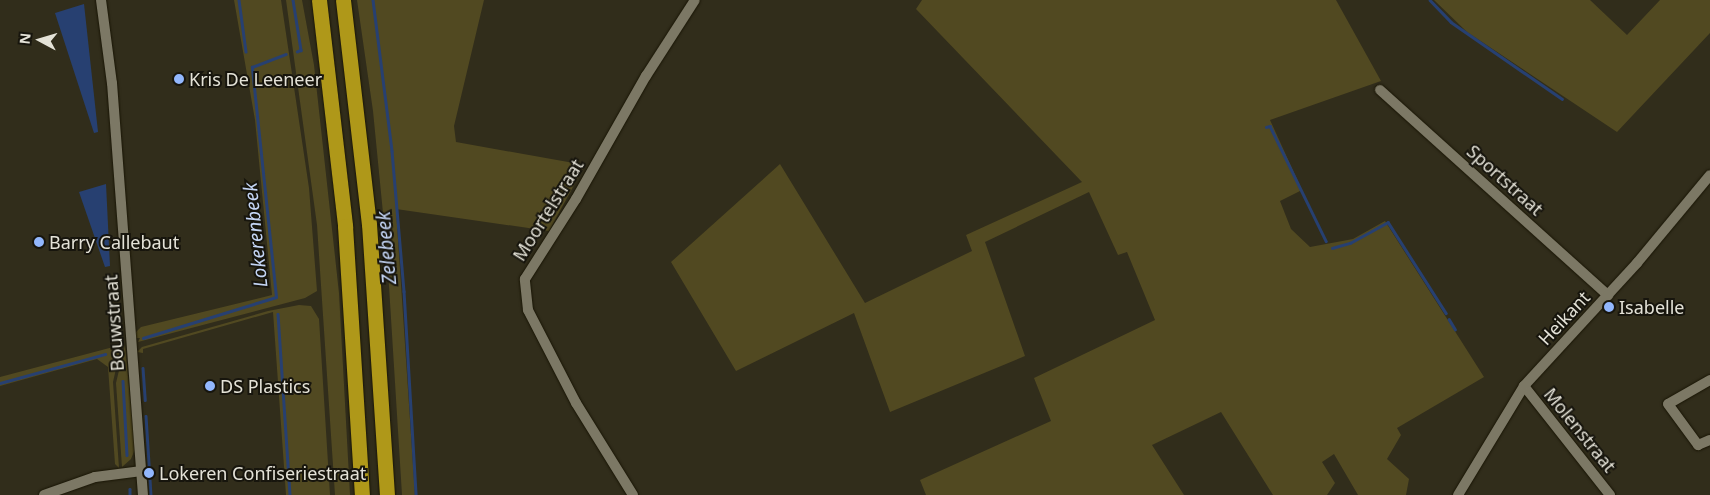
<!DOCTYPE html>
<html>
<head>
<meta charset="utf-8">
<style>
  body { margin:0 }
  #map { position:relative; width:1710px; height:495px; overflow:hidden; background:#312d1b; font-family:"Noto Sans",sans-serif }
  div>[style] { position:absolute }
  .green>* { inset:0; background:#514921 }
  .water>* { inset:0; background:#274071 }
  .stream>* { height:2.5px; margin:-1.25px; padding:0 1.25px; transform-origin:1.25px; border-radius:1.25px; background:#274071 }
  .roads { filter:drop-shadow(0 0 1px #191505) drop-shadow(0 0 1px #191505) }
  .street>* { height:10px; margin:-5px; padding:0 5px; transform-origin:5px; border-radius:5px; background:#7c7865 }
  .highway>* { height:15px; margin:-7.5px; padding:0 7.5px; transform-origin:7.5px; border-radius:7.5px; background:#af9819 }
  .dots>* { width:14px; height:14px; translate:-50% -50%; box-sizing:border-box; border:2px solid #17150d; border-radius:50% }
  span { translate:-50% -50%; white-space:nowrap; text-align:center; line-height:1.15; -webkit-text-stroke:4px #17150d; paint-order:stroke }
  .poi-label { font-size:18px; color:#e4e2d7 }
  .left { translate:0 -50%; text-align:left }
  .street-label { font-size:18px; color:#e4e2d7 }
  .water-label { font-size:19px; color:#c4d5f5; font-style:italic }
  .north { position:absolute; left:15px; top:15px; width:50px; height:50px; -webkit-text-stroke:4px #17150d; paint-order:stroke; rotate:276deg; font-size:14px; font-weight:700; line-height:20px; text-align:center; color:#e4e2d7 }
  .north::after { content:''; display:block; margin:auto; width:18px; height:22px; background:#e4e2d7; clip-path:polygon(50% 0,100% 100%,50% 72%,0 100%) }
</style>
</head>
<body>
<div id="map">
  <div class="green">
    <div style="clip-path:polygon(234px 0,281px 0,309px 188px,317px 291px,305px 298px,138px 342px,140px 338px,136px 338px,136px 332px,141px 327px,272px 295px,255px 120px)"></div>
    <div style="clip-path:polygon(286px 0,302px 0,314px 65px,339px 293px,350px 495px,335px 495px,317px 225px)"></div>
    <div style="clip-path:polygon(357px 0,484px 0,454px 126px,456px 142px,585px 165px,549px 231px,396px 209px,415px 495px,402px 495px,387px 254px,373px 111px)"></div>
    <div style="clip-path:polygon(922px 0,1336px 0,1381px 81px,1270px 120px,1302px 190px,1280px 201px,1291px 229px,1310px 247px,1353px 239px,1385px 221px,1484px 377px,1397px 428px,1401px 435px,1387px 459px,1409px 479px,1406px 495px,1358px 495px,1334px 454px,1322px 462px,1335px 483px,1327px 495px,1273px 495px,1221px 412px,1152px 445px,1184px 495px,926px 495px,920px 480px,1051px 421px,1034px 378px,1155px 320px,1127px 252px,1118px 255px,1089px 192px,985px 242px,1025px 356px,890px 412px,854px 313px,736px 371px,671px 262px,780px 164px,865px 303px,972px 251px,966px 235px,1082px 182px,916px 9px)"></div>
    <div style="clip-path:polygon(1434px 0,1590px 0,1627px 35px,1660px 0,1710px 0,1710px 33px,1617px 132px,1467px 32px)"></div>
    <div style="clip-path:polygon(299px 305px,311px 306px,319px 319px,330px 495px,286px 495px,273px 312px,143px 349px,143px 353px,137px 352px,142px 347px,268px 311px)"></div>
    <div style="clip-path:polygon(125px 345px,135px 449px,131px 459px,122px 467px,116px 383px)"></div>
    <div style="clip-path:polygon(117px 346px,120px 351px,113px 382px,119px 468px,115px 464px,108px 367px,97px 359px,0 386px,0 377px)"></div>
  </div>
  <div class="water">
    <div style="clip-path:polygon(84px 4px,98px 132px,94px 133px,55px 13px)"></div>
    <div style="clip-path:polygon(106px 184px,110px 266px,105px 267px,79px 192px)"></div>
  </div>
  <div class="stream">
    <div style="left:239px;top:0;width:52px;rotate:82.3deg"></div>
    <div style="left:293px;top:0;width:51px;rotate:80.9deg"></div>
    <div style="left:301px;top:50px;width:4px;rotate:153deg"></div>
    <div style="left:373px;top:0;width:152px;rotate:82.8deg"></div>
    <div style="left:392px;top:151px;width:141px;rotate:85.1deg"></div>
    <div style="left:404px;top:291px;width:204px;rotate:86.6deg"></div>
    <div style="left:1430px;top:0;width:30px;rotate:46deg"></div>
    <div style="left:1451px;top:22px;width:135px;rotate:34.7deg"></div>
    <div style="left:1266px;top:127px;width:4px;rotate:-14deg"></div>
    <div style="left:1270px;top:126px;width:128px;rotate:64deg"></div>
    <div style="left:1332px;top:248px;width:19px;rotate:-16deg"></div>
    <div style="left:1350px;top:243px;width:43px;rotate:-28.9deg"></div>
    <div style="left:1388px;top:222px;width:108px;rotate:57.5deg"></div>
    <div style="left:278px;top:314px;width:181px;rotate:86.2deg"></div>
    <div style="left:1449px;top:319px;width:12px;rotate:59deg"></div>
    <div style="left:143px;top:338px;width:139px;rotate:-17.1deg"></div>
    <div style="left:276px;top:297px;width:231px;rotate:-96deg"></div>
    <div style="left:252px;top:67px;width:36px;rotate:-21deg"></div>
    <div style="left:143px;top:368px;width:32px;rotate:86deg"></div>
    <div style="left:123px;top:381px;width:74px;rotate:86.9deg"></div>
    <div style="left:0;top:383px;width:109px;rotate:-15.4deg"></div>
    <div style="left:146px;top:416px;width:79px;rotate:86.4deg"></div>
    <div style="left:130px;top:489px;width:6px;rotate:90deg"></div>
  </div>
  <div class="roads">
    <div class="street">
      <div style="left:101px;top:0;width:84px;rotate:82.5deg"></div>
      <div style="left:112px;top:83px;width:413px;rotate:85.7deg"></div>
      <div style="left:1380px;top:90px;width:307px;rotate:42deg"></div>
      <div style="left:1710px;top:380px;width:48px;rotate:150.3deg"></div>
      <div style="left:1668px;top:404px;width:51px;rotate:53.8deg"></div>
      <div style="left:1698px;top:445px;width:13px;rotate:-23deg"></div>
      <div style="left:1524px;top:386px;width:139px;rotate:51.7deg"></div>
      <div style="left:44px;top:495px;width:54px;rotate:-19.4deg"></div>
      <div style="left:95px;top:477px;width:47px;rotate:-7.3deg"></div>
      <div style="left:633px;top:495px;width:108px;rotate:-121.8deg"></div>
      <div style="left:576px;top:403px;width:105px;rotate:-117.3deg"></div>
      <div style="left:528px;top:310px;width:31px;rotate:-96deg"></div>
      <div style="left:525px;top:279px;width:95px;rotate:-57.5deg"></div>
      <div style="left:576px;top:199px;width:142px;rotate:-60.4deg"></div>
      <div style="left:646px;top:76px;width:90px;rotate:-57.2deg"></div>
      <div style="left:1458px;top:495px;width:127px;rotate:-58.8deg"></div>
      <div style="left:1524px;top:386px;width:167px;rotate:-47.4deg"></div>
      <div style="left:1637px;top:263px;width:114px;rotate:-50.3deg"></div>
    </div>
    <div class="highway">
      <div style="left:319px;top:0;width:227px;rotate:83.4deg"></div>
      <div style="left:345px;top:226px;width:270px;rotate:86.4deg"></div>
      <div style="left:343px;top:0;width:226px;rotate:83.4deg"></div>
      <div style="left:369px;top:224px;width:272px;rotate:86.2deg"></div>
    </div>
  </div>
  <div class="dots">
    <div style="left:179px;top:79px;background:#92b7fd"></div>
    <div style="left:39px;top:242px;background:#92b7fd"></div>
    <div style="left:1609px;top:307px;background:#92b7fd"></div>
    <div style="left:210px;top:386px;background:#92b7fd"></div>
    <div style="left:149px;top:473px;background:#92b7fd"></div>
  </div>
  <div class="poi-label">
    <span class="left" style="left:189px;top:79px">Kris De Leeneer</span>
    <span class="left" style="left:49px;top:242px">Barry Callebaut</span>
    <span class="left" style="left:1619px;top:307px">Isabelle</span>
    <span class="left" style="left:220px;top:386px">DS Plastics</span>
    <span class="left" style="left:159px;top:473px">Lokeren Confiseriestraat</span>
  </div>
  <div class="street-label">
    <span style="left:1505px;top:180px;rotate:42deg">Sportstraat</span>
    <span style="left:548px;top:210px;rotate:-58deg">Moortelstraat</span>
    <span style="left:1564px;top:318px;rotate:-47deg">Heikant</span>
    <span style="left:114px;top:323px;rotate:-94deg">Bouwstraat</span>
    <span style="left:1580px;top:430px;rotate:51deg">Molenstraat</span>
  </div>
  <div class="water-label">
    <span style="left:256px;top:235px;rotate:-96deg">Lokerenbeek</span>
    <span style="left:387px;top:248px;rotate:-95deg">Zelebeek</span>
  </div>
  <div class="north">N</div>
</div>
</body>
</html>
